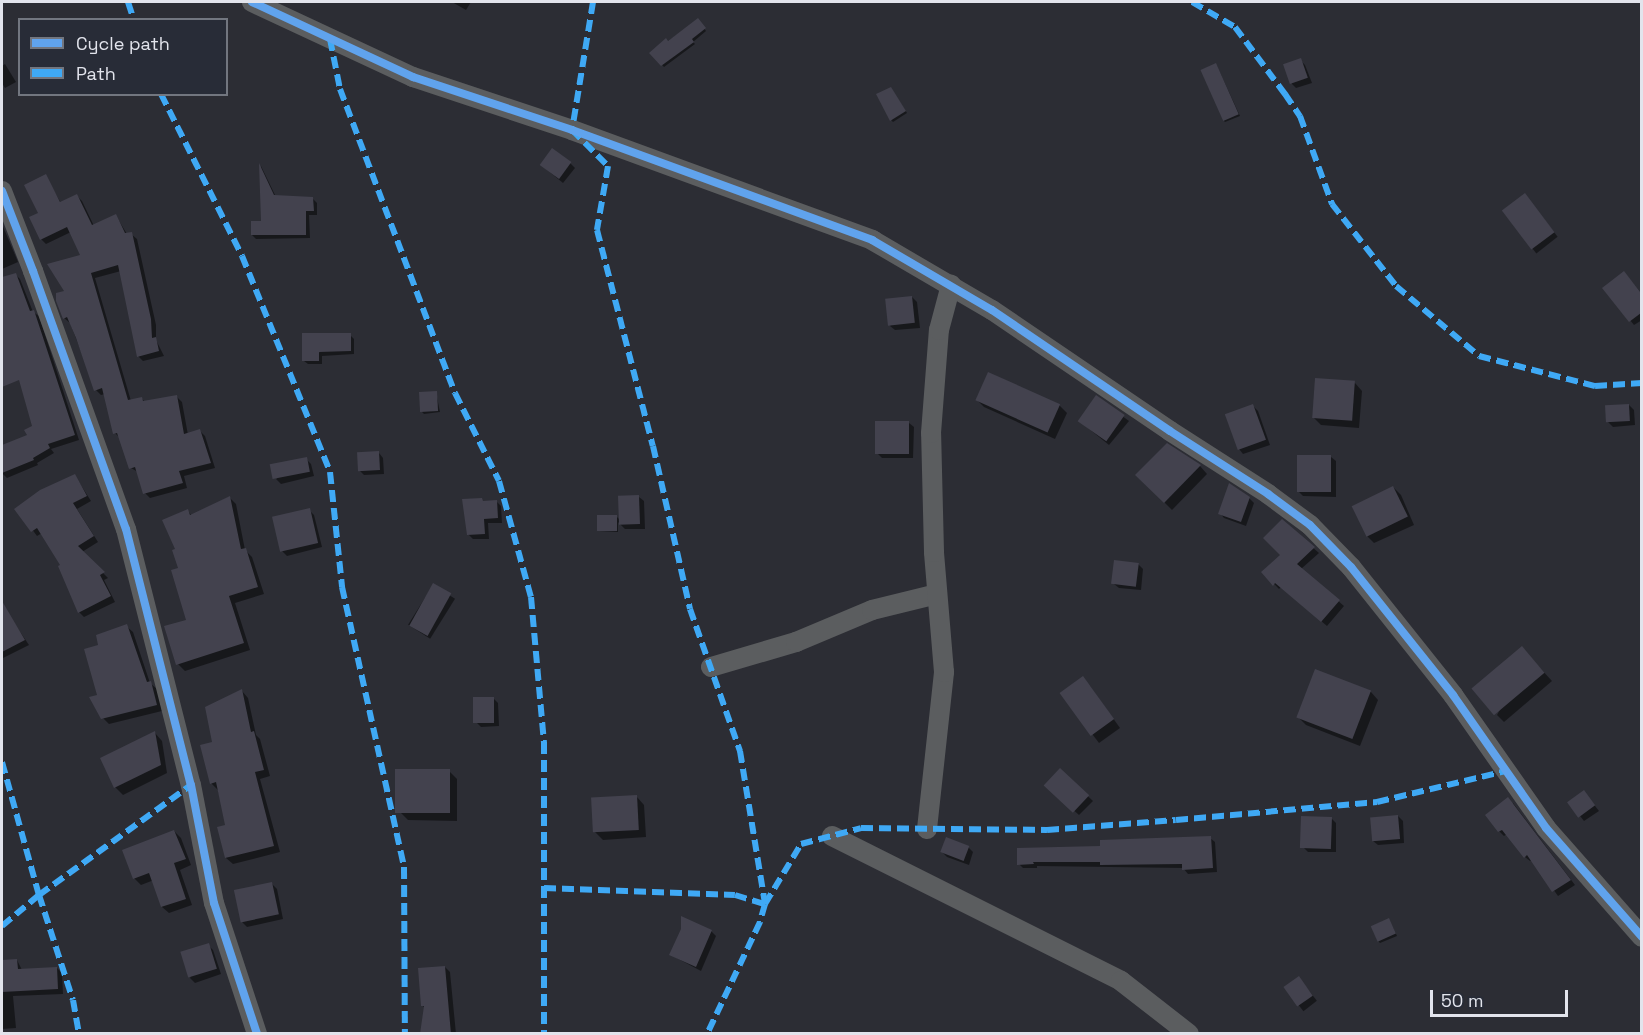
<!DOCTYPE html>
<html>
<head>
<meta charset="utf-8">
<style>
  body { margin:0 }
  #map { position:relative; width:1643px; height:1035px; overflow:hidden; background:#2c2d34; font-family:"Space Grotesk",sans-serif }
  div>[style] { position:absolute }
  .shadow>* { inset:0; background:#0007; transform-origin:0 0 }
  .building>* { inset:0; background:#43424e; transform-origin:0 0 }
  .street>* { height:20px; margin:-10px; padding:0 10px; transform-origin:10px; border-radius:10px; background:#5b5d5f }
  .quiet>* { height:6px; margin-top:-3px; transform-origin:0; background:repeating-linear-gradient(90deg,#3fa9f5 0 12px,transparent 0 18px) }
  .cycleway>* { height:8px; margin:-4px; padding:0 4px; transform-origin:4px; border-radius:4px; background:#60a3ed }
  span { translate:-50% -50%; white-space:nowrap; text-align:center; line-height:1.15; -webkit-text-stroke:4.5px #282c37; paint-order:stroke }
  .frame { position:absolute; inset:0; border:3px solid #e2e4ec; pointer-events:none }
  .legend { position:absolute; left:18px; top:18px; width:210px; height:78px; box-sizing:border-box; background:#282c37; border:2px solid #72767f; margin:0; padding:8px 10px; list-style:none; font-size:18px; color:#e2e4ec }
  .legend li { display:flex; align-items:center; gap:12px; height:30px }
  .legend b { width:30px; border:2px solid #72767f }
  .scale { position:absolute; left:1430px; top:990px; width:138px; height:27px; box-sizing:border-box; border:3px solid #e2e4ec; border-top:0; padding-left:8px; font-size:18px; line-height:21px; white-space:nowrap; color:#e2e4ec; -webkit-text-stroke:4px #282c37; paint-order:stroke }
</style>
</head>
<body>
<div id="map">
  <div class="shadow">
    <div style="clip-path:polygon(452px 2px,471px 2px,466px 10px)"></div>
    <div style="clip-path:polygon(698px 20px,706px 31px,693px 42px,695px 44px,664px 67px,651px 53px)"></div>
    <div style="clip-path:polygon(1300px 60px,1305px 65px,1312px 83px,1296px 88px,1292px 84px,1285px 65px)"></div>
    <div style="clip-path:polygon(5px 64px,16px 82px,5px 88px,2px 83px,2px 66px)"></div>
    <div style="clip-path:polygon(1217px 66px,1240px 116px,1225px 122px,1223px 120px)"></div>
    <div style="clip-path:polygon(892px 90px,907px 113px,893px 122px,891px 120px)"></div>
    <div style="clip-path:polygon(570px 163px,575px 168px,563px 183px,546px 169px)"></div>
    <div style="clip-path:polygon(261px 166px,276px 197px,313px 199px,317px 203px,317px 215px,309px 215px,310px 238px,256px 239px,252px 235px,262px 222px)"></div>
    <div style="clip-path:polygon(45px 176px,61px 203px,77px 196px,82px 201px,94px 226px,116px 216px,127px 234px,131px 234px,137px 239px,156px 325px,156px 340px,164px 356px,143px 361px,138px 356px,121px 271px,95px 278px,131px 401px,141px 398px,145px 402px,177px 397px,182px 402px,188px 435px,200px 431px,205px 436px,215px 468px,184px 476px,187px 488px,150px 498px,145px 493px,138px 472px,131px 468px,120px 438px,115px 433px,105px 394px,101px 395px,96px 390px,70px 323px,64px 318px,66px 292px,82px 256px,71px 232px,46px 244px,41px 239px,40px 213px)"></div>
    <div style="left:1525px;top:195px;width:53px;height:27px;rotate:52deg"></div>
    <div style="clip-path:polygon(2px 224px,18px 262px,2px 269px)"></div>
    <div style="clip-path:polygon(15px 274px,20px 279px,33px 312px,39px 316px,79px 440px,51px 449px,54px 453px,37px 463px,38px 465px,7px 478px,2px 473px,2px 447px,29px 436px,34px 426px,20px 379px,7px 347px,2px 350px,2px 278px)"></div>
    <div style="clip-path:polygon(1628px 277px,1642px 294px,1642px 320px,1634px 325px,1604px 288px)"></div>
    <div style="clip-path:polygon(912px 297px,917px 302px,920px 328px,895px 330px,890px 326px)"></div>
    <div style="clip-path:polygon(350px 335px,354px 339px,354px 354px,322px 356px,322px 364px,308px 364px,304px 361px)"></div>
    <div style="clip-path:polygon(989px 374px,1059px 405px,1067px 413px,1055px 439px,984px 407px,977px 400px)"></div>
    <div style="clip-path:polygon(1355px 383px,1362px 391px,1359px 428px,1321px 425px,1313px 417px)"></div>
    <div style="clip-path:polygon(436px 392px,440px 412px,424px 414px,422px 412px)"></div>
    <div style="clip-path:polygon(1096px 397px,1129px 421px,1109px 445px,1083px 424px)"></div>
    <div style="clip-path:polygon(1629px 405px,1634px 410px,1635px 425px,1613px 427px,1608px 422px)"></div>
    <div style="clip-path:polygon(1253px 406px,1258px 411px,1270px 445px,1243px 454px,1239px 449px)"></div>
    <div style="clip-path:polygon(909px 423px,914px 427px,913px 458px,882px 458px,877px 453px)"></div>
    <div style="clip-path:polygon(379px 453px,383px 458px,384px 474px,364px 475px,359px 470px)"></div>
    <div style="clip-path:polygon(1331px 457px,1336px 461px,1336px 497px,1303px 496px,1298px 491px)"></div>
    <div style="clip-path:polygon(306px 459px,311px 464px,314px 476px,281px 484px,276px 479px)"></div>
    <div style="clip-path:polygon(1200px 466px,1207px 474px,1172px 510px,1137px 475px)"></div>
    <div style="clip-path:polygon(75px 476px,91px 501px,77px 509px,98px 542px,82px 552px,108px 578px,104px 580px,115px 602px,84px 617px,79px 612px,63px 566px,42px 533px,37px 536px,17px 509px)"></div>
    <div style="clip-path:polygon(1393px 487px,1401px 495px,1414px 525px,1374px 543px,1367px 536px)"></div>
    <div style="clip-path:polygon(229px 497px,236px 504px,245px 550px,252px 557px,264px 594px,235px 603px,250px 650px,185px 671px,178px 664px,187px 621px,177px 550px,188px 511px,192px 516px)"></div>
    <div style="clip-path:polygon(639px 497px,644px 501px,645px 529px,625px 529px,618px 522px,618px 532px,599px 531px,616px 516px,620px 520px)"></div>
    <div style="clip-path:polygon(1249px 498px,1254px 503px,1246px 526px,1224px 518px,1220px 513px)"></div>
    <div style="clip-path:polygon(496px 501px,501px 506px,502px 523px,488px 523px,489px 539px,473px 539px,468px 534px)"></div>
    <div style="clip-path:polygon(309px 510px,314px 515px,322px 547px,287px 556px,282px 551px)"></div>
    <div style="clip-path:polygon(1282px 521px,1319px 553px,1301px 569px,1344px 606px,1327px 626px,1281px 587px,1279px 589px,1263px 572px,1282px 555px)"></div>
    <div style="clip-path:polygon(1138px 564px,1143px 569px,1141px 590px,1119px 588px,1114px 584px)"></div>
    <div style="left:433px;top:585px;width:26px;height:47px;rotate:32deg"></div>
    <div style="clip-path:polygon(8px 614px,29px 645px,3px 658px,2px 618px)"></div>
    <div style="clip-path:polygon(126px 626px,133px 632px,150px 683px,157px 689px,162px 711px,109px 724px,103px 718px,98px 696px,100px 646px)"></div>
    <div style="clip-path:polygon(1529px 656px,1552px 681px,1504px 722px,1497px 715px)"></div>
    <div style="clip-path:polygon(1316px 671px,1371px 692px,1378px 700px,1360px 746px,1306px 725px,1298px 717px)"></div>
    <div style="clip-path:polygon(1090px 686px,1120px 728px,1099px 743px,1061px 693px)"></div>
    <div style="clip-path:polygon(242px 691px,248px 698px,256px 735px,260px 739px,270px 776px,260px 779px,280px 852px,233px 864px,226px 858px,219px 828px,227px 826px,218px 790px,211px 783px,214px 743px)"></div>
    <div style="clip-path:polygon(493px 698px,498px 703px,499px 726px,481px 727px,476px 722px)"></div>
    <div style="clip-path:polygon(155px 733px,162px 741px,167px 773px,123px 795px,115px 787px)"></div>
    <div style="clip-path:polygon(1060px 770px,1093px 801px,1079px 815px,1051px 790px)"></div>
    <div style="clip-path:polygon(449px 771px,457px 779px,457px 821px,408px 820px,400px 812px)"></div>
    <div style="clip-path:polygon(637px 797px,644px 805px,646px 837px,603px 840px,595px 832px)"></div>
    <div style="clip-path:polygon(1588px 797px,1599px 811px,1584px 821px,1569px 802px)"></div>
    <div style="clip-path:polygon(1513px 803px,1575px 885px,1558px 896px,1532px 860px,1530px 861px,1525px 857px,1507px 834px,1504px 836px,1499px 831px)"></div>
    <div style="clip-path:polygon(1398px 816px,1403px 821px,1404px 843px,1378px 845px,1373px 841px)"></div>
    <div style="clip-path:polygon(1331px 818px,1336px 823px,1336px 852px,1308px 852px,1303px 847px)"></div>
    <div style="clip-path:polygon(174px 831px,181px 838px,191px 865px,180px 870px,192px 905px,169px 913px,162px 907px,154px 880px,141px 885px,134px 878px)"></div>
    <div style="clip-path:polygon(1210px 838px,1215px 842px,1217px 872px,1188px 874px,1183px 868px,1037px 866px,1037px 868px,1023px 868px,1019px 864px,1101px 847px)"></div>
    <div style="clip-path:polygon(968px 847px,973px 852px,969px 865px,947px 857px,942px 852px)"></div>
    <div style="clip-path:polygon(272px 884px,277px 889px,283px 919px,247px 927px,242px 922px)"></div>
    <div style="clip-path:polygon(1390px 921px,1397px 936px,1380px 943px,1378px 941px)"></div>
    <div style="clip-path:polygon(711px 931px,716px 936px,701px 971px,671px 955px)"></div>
    <div style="clip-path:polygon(208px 945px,213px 950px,221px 974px,195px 983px,190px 978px)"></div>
    <div style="clip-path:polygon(17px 960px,22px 970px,57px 968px,62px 973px,63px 994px,13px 996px,16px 1028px,2px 1029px,2px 961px)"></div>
    <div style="clip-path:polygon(445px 967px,450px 972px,456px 1034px,422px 1034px,425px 1008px,422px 1005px)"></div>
    <div style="left:1299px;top:978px;width:29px;height:17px;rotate:52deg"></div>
  </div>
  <div class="building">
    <div style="clip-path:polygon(698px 18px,706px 28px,692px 39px,694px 42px,661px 66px,649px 53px,666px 38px,668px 41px)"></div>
    <div style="left:1301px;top:58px;width:21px;height:19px;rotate:71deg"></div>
    <div style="left:1216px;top:63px;width:56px;height:17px;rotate:66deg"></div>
    <div style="clip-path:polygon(891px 87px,906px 111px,890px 121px,876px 94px)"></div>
    <div style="left:552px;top:148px;width:24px;height:21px;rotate:36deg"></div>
    <div style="clip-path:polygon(259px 163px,274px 195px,313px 197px,314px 211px,306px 211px,306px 235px,251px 235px,251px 221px,261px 221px)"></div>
    <div style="clip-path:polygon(46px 174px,60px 202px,77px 194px,92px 225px,116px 214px,125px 233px,132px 232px,151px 319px,152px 338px,156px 337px,159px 351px,137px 357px,118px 265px,91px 273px,128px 400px,142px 397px,143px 401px,177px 395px,184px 434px,200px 429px,211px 463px,179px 471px,183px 483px,143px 494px,135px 467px,129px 469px,117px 433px,113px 434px,102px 388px,94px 391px,76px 338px,67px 317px,63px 319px,56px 301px,56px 293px,64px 291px,47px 264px,80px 255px,67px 227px,40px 240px,29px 217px,38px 213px,24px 185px)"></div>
    <div style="left:1525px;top:193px;width:49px;height:29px;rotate:53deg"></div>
    <div style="clip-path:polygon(1624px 271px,1641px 293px,1641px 313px,1629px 322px,1602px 288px)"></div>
    <div style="clip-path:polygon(16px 273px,30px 311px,34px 310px,75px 435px,48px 444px,50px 448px,33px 458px,34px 460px,2px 473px,2px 445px,27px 435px,24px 430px,32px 426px,19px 380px,2px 387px,2px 277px)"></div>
    <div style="left:912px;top:296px;width:27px;height:27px;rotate:84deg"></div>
    <div style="clip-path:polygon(302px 333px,351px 333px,351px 351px,319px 352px,319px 361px,302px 361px)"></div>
    <div style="left:988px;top:372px;width:79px;height:31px;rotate:24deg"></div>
    <div style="left:1315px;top:378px;width:40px;height:40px;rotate:4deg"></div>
    <div style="left:437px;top:391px;width:20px;height:18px;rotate:87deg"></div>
    <div style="left:1096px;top:395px;width:35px;height:32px;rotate:35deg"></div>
    <div style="left:1253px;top:404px;width:38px;height:30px;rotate:70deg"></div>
    <div style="left:1629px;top:404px;width:17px;height:24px;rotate:87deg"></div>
    <div style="left:875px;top:421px;width:34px;height:33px"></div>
    <div style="clip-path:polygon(1167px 443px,1201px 465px,1164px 503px,1135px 475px)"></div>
    <div style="left:379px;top:451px;width:19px;height:22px;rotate:87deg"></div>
    <div style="left:1297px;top:455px;width:34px;height:37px"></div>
    <div style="left:307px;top:457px;width:15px;height:38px;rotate:79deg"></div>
    <div style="clip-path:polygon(75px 474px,87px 496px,73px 503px,94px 536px,78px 546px,105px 572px,100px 575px,111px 596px,78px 613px,58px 566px,60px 565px,37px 528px,31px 532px,14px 509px,40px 490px)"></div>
    <div style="clip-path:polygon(1229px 483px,1250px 497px,1241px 522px,1218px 514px)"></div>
    <div style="left:1393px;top:486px;width:34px;height:46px;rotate:64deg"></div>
    <div style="left:639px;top:495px;width:29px;height:21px;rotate:88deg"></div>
    <div style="clip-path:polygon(230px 496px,241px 549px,246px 548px,258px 587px,229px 596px,244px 643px,176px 665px,164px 626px,186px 620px,171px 570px,178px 568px,172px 550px,175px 549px,162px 520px,188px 509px,190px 515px)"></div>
    <div style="clip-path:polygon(482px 498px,483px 501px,497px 500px,498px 518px,484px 519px,485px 534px,467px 535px,462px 499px)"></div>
    <div style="left:310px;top:508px;width:36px;height:39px;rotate:77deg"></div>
    <div style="left:597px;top:515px;width:20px;height:16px"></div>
    <div style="clip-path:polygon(1282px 519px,1315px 547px,1297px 564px,1340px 600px,1321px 622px,1275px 583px,1273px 586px,1261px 572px,1280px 555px,1263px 538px)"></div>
    <div style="left:1114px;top:560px;width:25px;height:24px;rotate:7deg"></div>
    <div style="left:433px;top:583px;width:21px;height:49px;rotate:29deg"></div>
    <div style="clip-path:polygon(2px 601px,25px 640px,2px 652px)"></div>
    <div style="clip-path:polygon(127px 624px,147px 682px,151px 681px,157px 705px,101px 719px,89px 697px,97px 695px,84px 649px,98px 645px,96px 635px)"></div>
    <div style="left:1522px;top:646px;width:35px;height:66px;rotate:50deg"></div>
    <div style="left:1315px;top:669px;width:60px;height:52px;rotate:21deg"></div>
    <div style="left:1083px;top:676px;width:53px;height:29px;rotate:54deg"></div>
    <div style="clip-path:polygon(242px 689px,251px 732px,254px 731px,264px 770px,255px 772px,274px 846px,225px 858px,217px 827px,225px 825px,216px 782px,210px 784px,200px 745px,212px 742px,205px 707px)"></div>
    <div style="left:473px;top:697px;width:21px;height:26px"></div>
    <div style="clip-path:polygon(155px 731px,161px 765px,114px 788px,100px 758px)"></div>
    <div style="left:1060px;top:768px;width:40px;height:24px;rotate:43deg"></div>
    <div style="left:395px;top:769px;width:55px;height:44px"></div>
    <div style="left:1584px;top:790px;width:19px;height:21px;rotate:54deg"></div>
    <div style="left:637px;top:795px;width:35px;height:46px;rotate:87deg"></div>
    <div style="clip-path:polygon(1508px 797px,1571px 880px,1552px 892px,1527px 855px,1524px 858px,1502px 830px,1498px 832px,1485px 815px)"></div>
    <div style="left:1398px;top:815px;width:24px;height:28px;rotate:85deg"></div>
    <div style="left:1301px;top:816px;width:31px;height:32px;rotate:2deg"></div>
    <div style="clip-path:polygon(174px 830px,186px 859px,174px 863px,186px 899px,161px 907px,149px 873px,133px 879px,122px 850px)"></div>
    <div style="clip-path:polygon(1211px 836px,1213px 868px,1182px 870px,1182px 864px,1100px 865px,1100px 862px,1033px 862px,1034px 864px,1017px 865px,1017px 848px,1100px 846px,1100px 840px)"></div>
    <div style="left:946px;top:837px;width:25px;height:16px;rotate:21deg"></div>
    <div style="left:272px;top:882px;width:33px;height:39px;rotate:78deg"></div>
    <div style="clip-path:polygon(681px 916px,712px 930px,696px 967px,669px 955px,681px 929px)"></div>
    <div style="left:1389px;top:918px;width:17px;height:20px;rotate:66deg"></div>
    <div style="left:209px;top:943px;width:27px;height:30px;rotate:73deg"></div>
    <div style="clip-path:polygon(17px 959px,18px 969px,57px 967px,58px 989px,2px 992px,2px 960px)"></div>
    <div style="clip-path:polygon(445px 966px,451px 1034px,420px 1034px,424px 1006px,421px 1006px,418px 968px)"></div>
    <div style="left:1299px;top:976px;width:24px;height:19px;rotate:55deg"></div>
  </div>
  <div class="street">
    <div style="left:252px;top:2px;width:178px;rotate:25deg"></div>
    <div style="left:413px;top:77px;width:168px;rotate:18.4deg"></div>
    <div style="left:572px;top:130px;width:320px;rotate:20.1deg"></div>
    <div style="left:872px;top:240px;width:139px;rotate:30.3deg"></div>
    <div style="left:992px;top:310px;width:215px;rotate:34.2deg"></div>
    <div style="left:1170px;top:431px;width:117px;rotate:32.7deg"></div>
    <div style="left:1268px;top:494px;width:52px;rotate:36.4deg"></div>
    <div style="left:1310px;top:525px;width:59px;rotate:45.7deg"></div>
    <div style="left:1351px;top:567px;width:164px;rotate:51.4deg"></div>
    <div style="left:1453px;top:695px;width:162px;rotate:55deg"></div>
    <div style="left:1546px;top:828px;width:145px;rotate:48.6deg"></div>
    <div style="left:2px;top:191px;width:86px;rotate:68.8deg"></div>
    <div style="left:33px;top:271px;width:274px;rotate:70.2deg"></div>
    <div style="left:126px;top:529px;width:264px;rotate:75.8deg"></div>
    <div style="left:191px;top:785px;width:120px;rotate:79deg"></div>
    <div style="left:214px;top:903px;width:138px;rotate:71.8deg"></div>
    <div style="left:711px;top:667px;width:89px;rotate:-16.4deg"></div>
    <div style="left:796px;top:642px;width:82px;rotate:-22.8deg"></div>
    <div style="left:872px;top:610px;width:67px;rotate:-13.8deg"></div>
    <div style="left:927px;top:829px;width:158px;rotate:-83.8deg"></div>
    <div style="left:944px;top:672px;width:120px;rotate:-94.8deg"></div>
    <div style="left:934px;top:552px;width:119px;rotate:-91.4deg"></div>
    <div style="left:931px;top:433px;width:103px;rotate:-85.6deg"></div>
    <div style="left:939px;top:330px;width:47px;rotate:-75.1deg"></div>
    <div style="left:832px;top:836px;width:323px;rotate:26.6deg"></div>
    <div style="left:1121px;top:981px;width:86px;rotate:37.9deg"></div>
  </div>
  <div class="quiet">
    <div style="left:128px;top:2px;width:19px;rotate:72deg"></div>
    <div style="left:593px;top:2px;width:130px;rotate:99.3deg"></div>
    <div style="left:572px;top:130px;width:51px;rotate:45deg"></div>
    <div style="left:608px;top:166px;width:65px;rotate:99.8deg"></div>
    <div style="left:597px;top:230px;width:223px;rotate:75.5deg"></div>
    <div style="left:653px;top:446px;width:167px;rotate:77.2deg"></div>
    <div style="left:690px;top:609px;width:151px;rotate:70.6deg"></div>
    <div style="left:740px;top:751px;width:155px;rotate:80.7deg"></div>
    <div style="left:765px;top:904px;width:19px;rotate:106deg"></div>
    <div style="left:760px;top:922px;width:124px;rotate:115.3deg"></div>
    <div style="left:1192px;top:2px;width:50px;rotate:30.2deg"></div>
    <div style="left:1235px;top:27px;width:84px;rotate:53.3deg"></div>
    <div style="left:1285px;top:94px;width:27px;rotate:56deg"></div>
    <div style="left:1300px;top:116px;width:94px;rotate:70deg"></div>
    <div style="left:1332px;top:204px;width:104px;rotate:52deg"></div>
    <div style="left:1396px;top:286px;width:109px;rotate:40.1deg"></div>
    <div style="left:1479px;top:356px;width:120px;rotate:14.5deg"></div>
    <div style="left:1595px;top:386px;width:47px;rotate:-3.7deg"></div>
    <div style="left:330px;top:39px;width:51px;rotate:78.7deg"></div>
    <div style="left:340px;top:89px;width:325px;rotate:69.3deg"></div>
    <div style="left:455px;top:393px;width:98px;rotate:63.4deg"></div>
    <div style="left:499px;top:481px;width:120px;rotate:74.6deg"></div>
    <div style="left:531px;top:597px;width:146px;rotate:84.9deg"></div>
    <div style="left:544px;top:742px;width:292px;rotate:90deg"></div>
    <div style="left:161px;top:94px;width:181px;rotate:63.4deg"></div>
    <div style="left:242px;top:256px;width:233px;rotate:67.8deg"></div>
    <div style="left:330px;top:472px;width:116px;rotate:84deg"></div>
    <div style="left:342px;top:587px;width:287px;rotate:77.5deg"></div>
    <div style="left:404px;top:867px;width:167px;rotate:89.7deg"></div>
    <div style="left:2px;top:762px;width:138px;rotate:74.5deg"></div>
    <div style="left:39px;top:895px;width:188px;rotate:-35.9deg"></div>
    <div style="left:544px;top:888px;width:191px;rotate:2.1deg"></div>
    <div style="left:735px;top:895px;width:31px;rotate:17deg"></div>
    <div style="left:765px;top:904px;width:70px;rotate:-59deg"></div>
    <div style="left:801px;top:844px;width:62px;rotate:-14.9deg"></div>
    <div style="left:861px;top:828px;width:186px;rotate:0.6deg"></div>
    <div style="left:1047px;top:830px;width:129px;rotate:-4.4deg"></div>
    <div style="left:1176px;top:820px;width:202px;rotate:-5.1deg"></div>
    <div style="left:1377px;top:802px;width:133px;rotate:-13.5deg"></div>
    <div style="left:2px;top:926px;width:48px;rotate:-40deg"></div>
    <div style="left:39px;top:895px;width:110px;rotate:72.1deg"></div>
    <div style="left:73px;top:1000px;width:35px;rotate:80deg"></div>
  </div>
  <div class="cycleway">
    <div style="left:252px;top:2px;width:178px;rotate:25deg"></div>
    <div style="left:413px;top:77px;width:168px;rotate:18.4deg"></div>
    <div style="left:572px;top:130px;width:320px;rotate:20.1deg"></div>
    <div style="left:872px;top:240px;width:139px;rotate:30.3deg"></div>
    <div style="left:992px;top:310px;width:215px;rotate:34.2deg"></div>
    <div style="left:1170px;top:431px;width:117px;rotate:32.7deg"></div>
    <div style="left:1268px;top:494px;width:52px;rotate:36.4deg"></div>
    <div style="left:1310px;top:525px;width:59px;rotate:45.7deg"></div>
    <div style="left:1351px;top:567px;width:164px;rotate:51.4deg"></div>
    <div style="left:1453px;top:695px;width:162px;rotate:55deg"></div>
    <div style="left:1546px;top:828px;width:145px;rotate:48.6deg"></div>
    <div style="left:2px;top:191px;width:86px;rotate:68.8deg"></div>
    <div style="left:33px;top:271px;width:274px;rotate:70.2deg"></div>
    <div style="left:126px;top:529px;width:264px;rotate:75.8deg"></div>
    <div style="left:191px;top:785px;width:120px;rotate:79deg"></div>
    <div style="left:214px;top:903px;width:138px;rotate:71.8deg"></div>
  </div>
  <div class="frame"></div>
  <ul class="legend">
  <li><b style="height:8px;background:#60a3ed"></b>Cycle path</li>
  <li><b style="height:8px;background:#3fa9f5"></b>Path</li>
  </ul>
  <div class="scale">50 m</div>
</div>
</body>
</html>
